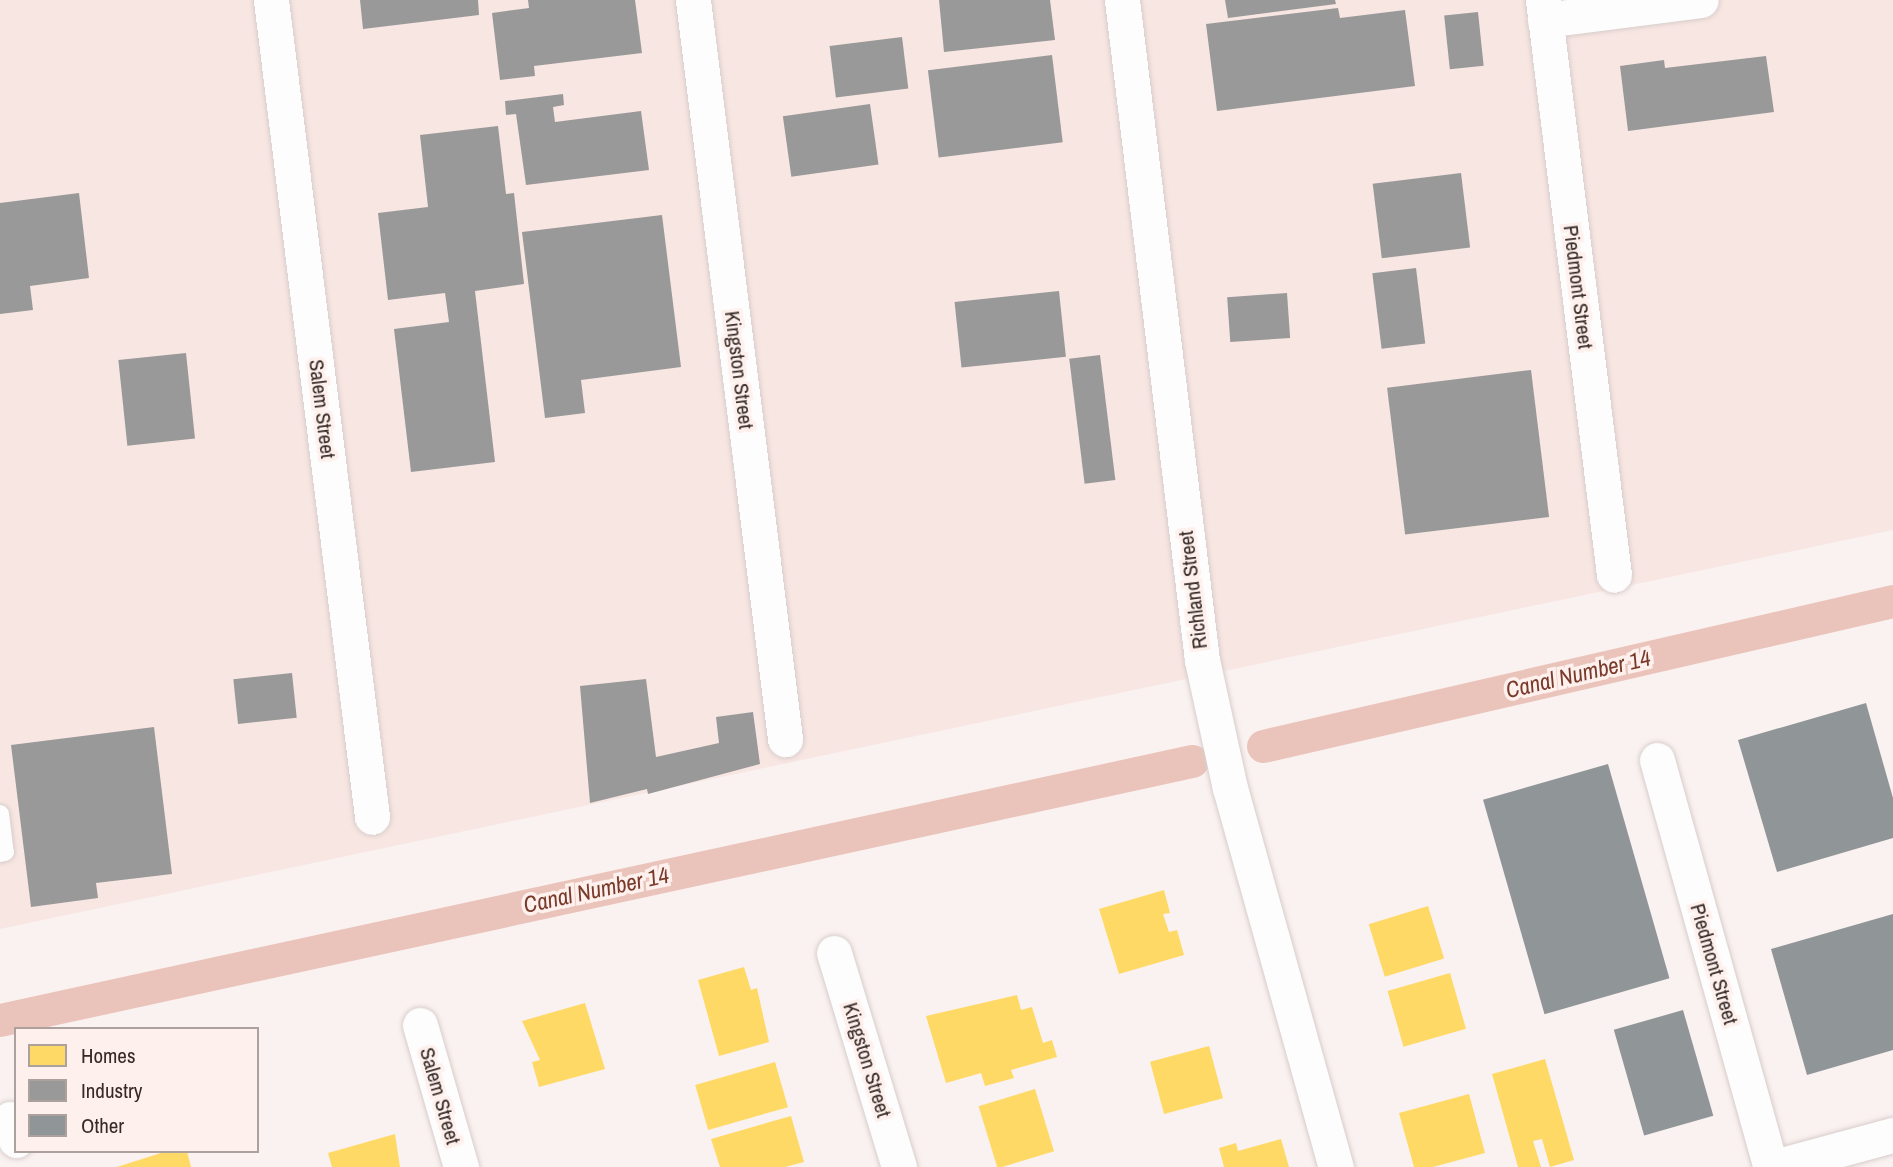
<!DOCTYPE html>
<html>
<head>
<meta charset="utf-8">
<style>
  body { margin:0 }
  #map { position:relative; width:1893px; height:1167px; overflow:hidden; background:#faf2f0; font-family:"Archivo Narrow",sans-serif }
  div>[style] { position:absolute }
  .built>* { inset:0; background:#f8e6e2 }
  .homes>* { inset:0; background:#ffd966; transform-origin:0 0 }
  .industry>* { inset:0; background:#999; transform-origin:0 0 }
  .canal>* { height:33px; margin:-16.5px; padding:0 16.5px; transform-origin:16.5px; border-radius:16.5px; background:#eac4ba }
  .building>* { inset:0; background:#909598; transform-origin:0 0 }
  .roads { filter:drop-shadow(0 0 2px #d7cdcb) drop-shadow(0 0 2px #d7cdcb) }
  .lane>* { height:18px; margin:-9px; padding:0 9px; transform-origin:9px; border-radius:9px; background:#fefdfd }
  .street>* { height:35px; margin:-17.5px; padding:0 17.5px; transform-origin:17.5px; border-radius:17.5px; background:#fefdfd }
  span { translate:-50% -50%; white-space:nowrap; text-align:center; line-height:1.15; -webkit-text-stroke:7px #fdf0ed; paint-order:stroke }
  .street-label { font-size:21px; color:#362a27 }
  .water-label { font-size:23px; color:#793a2a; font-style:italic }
  .legend { position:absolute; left:14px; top:1027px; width:245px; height:126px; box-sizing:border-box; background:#fdf0ed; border:2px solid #ada19e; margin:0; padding:9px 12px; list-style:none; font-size:21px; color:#362a27 }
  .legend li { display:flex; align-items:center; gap:14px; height:35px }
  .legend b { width:35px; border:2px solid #ada19e }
</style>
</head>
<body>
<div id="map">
  <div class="built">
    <div style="clip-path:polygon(0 0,1893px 0,1893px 530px,0 929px)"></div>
  </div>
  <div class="homes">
    <div style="clip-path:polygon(1164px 890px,1170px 913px,1163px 914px,1169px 932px,1177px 930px,1184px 955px,1119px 974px,1099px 909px)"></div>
    <div style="left:1428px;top:906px;width:55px;height:62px;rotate:73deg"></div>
    <div style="clip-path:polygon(744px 967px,751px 990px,757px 988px,769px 1042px,719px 1056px,698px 980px)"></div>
    <div style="left:1450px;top:973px;width:58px;height:65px;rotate:74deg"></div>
    <div style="clip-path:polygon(1017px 995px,1021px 1010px,1032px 1007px,1043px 1043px,1052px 1040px,1057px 1057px,1011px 1070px,1014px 1078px,985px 1086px,981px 1073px,946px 1083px,926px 1016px)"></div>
    <div style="clip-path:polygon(585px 1003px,605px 1069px,539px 1087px,532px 1062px,540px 1060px,522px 1021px)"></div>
    <div style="left:1209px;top:1046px;width:54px;height:61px;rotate:75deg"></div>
    <div style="clip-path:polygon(1545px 1059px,1574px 1160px,1550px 1167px,1542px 1139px,1533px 1141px,1541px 1167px,1518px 1167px,1492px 1074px)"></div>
    <div style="left:775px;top:1062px;width:47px;height:83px;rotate:74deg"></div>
    <div style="left:1035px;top:1089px;width:65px;height:59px;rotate:73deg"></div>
    <div style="clip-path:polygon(1469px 1094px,1485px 1153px,1433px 1167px,1414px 1167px,1399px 1113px)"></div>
    <div style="clip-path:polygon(791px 1116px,804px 1162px,785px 1167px,720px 1167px,711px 1139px)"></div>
    <div style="clip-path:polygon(395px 1134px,400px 1167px,332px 1167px,328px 1153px)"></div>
    <div style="clip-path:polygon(1281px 1139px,1289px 1167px,1224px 1167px,1219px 1148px,1236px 1143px,1238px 1151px)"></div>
    <div style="clip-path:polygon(167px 1151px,187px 1151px,191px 1167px,117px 1167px)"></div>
  </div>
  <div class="industry">
    <div style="clip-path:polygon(360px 0,478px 0,479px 15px,363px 29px)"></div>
    <div style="clip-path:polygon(528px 0,635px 0,642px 53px,534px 66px,535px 76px,500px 80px,492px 13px,529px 8px)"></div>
    <div style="clip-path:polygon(939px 0,1050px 0,1055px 40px,944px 52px)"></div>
    <div style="clip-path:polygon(1225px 0,1335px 0,1336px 4px,1228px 18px)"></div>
    <div style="clip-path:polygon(1338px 8px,1340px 18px,1405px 10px,1415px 86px,1217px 111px,1206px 24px)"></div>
    <div style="left:1478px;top:12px;width:54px;height:34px;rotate:84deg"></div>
    <div style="left:902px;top:37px;width:52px;height:73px;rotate:83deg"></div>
    <div style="left:1052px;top:55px;width:88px;height:125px;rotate:83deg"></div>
    <div style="clip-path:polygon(1766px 56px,1774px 112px,1628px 131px,1620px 66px,1664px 60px,1665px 68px)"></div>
    <div style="clip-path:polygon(563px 94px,564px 105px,553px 107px,555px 122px,641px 111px,649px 170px,526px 185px,516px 114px,506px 115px,505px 101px)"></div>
    <div style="left:870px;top:104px;width:61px;height:88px;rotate:82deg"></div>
    <div style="clip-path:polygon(498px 126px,506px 194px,514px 193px,524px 284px,475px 291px,495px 462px,411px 472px,394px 329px,449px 322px,445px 293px,388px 300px,378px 213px,428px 207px,420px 135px)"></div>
    <div style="left:1461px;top:173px;width:75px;height:89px;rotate:83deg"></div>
    <div style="clip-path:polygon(79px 193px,89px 278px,30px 286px,33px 310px,0 314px,0 203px)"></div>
    <div style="clip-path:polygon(662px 215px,681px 367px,581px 380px,585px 413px,545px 418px,522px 232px)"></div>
    <div style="left:1416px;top:268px;width:76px;height:44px;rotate:83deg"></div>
    <div style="left:1059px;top:291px;width:66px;height:105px;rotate:84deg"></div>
    <div style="left:1287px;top:293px;width:45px;height:60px;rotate:86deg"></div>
    <div style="left:186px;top:353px;width:86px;height:68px;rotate:84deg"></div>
    <div style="left:1100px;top:355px;width:126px;height:31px;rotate:83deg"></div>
    <div style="left:1531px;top:370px;width:148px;height:145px;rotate:83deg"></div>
    <div style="left:292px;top:673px;width:45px;height:59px;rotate:84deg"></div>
    <div style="clip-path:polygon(646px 679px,656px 757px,719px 743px,716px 717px,753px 712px,760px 764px,648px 794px,647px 789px,590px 803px,580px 686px)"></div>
    <div style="clip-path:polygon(154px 727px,172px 874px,96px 883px,98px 898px,31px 907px,11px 745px)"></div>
  </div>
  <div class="canal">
    <div style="left:1263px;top:746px;width:646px;rotate:-12.96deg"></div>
    <div style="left:0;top:1020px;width:1220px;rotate:-12.26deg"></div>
  </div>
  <div class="building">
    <div style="clip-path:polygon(1866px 703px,1893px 798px,1893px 838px,1777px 872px,1738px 740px)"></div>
    <div style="left:1608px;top:764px;width:223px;height:130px;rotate:74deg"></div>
    <div style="clip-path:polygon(1893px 914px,1893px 1050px,1807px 1075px,1771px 949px)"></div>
    <div style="left:1683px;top:1010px;width:110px;height:72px;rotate:74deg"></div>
  </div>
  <div class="roads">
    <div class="lane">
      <div style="left:0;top:814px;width:38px;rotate:83deg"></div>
      <div style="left:5px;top:852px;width:5px;rotate:169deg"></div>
    </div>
    <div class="street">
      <div style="left:271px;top:0;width:823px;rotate:82.95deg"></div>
      <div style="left:693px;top:0;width:745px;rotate:82.9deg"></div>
      <div style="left:1122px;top:0;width:665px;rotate:83.09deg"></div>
      <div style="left:1202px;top:660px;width:131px;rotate:77.7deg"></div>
      <div style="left:1230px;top:788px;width:394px;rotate:74.4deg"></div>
      <div style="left:1543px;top:0;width:579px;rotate:82.96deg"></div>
      <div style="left:1545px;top:20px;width:157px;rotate:-7.3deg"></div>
      <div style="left:1657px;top:760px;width:423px;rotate:74.4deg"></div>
      <div style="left:834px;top:953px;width:224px;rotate:73.1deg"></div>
      <div style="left:420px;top:1025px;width:148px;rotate:73.9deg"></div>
      <div style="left:10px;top:1119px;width:22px;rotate:74deg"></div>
      <div style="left:1774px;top:1167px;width:123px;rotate:-15.1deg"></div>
    </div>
  </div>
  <div class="street-label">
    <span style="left:1578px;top:287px;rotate:83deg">Piedmont Street</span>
    <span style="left:739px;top:370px;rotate:83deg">Kingston Street</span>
    <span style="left:322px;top:409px;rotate:83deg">Salem Street</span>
    <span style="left:1193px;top:590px;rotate:-97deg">Richland Street</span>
    <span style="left:1714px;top:964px;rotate:74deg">Piedmont Street</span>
    <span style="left:867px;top:1060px;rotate:73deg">Kingston Street</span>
    <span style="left:440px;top:1096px;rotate:74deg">Salem Street</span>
  </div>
  <div class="water-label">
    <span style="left:1578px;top:674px;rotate:-13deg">Canal Number 14</span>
    <span style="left:596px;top:890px;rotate:-12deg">Canal Number 14</span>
  </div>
  <ul class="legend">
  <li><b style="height:19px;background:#ffd966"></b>Homes</li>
  <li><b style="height:19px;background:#999"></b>Industry</li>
  <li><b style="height:19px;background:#909598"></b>Other</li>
  </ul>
</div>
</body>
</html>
